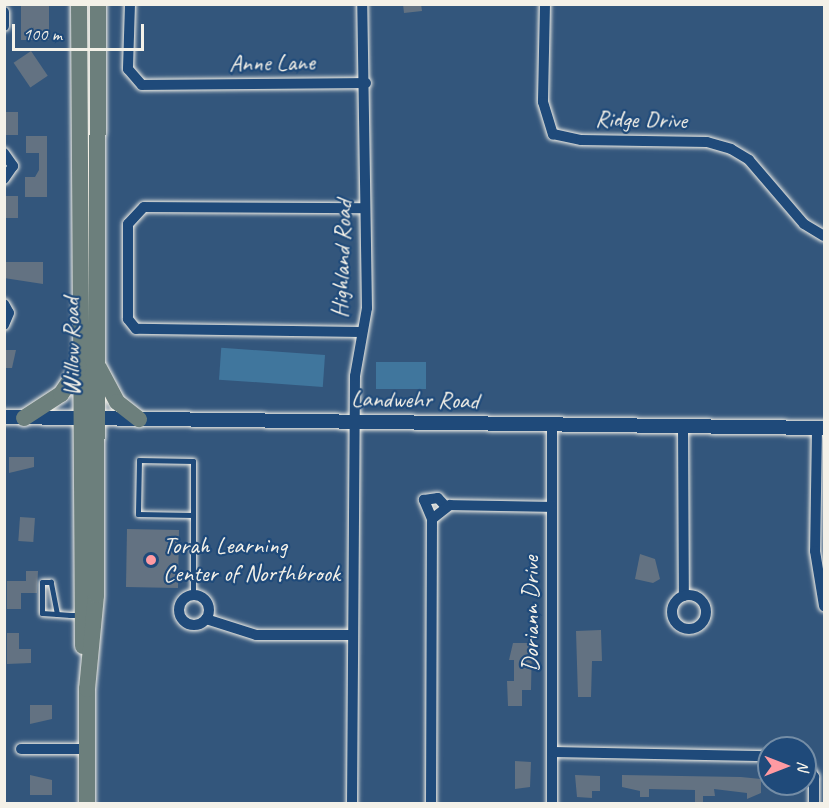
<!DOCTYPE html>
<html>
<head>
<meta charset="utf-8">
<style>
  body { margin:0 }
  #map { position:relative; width:829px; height:808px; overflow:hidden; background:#33567c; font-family:Caveat,sans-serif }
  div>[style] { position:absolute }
  .water>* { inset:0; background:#40769d; transform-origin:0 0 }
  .building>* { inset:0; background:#637282; transform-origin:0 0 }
  .roads { filter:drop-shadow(0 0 2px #f4f1e8) drop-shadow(0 0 2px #f4f1e8) }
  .lane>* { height:5px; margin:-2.5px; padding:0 2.5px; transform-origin:2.5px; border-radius:2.5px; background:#1f4a7a }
  .street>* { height:10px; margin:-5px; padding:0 5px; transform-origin:5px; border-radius:5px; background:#1f4a7a }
  .street>.ring { margin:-5px; padding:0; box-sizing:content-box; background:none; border:10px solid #1f4a7a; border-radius:50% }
  .secondary>* { height:14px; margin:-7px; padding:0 7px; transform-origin:7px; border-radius:7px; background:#1f4a7a }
  .primary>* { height:16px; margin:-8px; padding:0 8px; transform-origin:8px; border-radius:8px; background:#6c7f7c }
  .dots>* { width:16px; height:16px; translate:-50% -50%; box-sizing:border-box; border:3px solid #1f4a7a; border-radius:50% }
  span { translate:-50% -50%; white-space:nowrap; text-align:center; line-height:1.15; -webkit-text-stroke:4.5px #1f4a7a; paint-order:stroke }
  .street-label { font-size:24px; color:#f4f1e8 }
  .poi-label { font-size:24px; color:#f4f1e8 }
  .left { translate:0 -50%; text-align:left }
  .frame { position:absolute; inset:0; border:6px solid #f4f1e8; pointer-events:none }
  .north { position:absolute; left:757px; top:736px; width:60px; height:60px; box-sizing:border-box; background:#1f4a7a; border:2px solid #748da6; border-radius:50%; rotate:90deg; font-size:16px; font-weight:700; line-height:24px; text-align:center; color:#f4f1e8 }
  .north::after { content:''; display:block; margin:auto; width:21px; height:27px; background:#ff9aa2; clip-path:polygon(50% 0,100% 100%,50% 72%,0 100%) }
  .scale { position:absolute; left:12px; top:24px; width:132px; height:27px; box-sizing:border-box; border:3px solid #f4f1e8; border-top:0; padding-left:8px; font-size:18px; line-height:21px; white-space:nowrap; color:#f4f1e8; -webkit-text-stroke:4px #1f4a7a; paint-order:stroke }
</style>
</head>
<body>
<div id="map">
  <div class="water">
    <div style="left:325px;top:355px;width:32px;height:104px;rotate:94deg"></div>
    <div style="left:376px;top:362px;width:50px;height:27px"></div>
  </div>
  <div class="building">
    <div style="left:21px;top:4px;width:28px;height:36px"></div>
    <div style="clip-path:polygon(403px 4px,421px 4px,422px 11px,404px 13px)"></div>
    <div style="left:31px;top:51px;width:30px;height:21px;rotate:56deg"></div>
    <div style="left:4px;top:112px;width:14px;height:23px"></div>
    <div style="clip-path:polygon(26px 136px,47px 136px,47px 197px,25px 197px,25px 177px,35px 177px,39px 170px,39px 153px,26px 153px)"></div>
    <div style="left:4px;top:196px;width:14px;height:22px"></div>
    <div style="clip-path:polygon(4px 262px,43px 262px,43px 284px,4px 278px)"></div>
    <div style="clip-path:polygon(4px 350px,16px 350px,12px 368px,4px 368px)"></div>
    <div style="clip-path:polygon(9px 457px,34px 457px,34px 467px,9px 473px)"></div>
    <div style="left:20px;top:517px;width:15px;height:24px;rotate:4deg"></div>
    <div style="left:127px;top:529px;width:52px;height:58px;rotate:1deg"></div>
    <div style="clip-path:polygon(640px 554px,655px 559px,660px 579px,653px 583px,635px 579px)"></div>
    <div style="clip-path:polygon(26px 571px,38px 571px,37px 593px,21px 593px,21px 609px,7px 609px,7px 581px,26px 581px)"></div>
    <div style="clip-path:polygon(601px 630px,602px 661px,592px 661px,591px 697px,578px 697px,576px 631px)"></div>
    <div style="clip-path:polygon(7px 633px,19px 633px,19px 649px,31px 649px,31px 663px,7px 664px)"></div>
    <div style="clip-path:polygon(513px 643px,532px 643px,531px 690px,522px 690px,522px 706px,508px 706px,507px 681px,514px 681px,514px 660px,509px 660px)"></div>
    <div style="clip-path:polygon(30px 705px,52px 705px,52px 719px,30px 724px)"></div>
    <div style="clip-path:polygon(515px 761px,531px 762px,530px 787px,515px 789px)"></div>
    <div style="clip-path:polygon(30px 775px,52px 780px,52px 795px,30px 795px)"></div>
    <div style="clip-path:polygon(575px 775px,600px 776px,600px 791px,592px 791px,592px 798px,577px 797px)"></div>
    <div style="clip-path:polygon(622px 775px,741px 777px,761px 779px,761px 793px,747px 799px,747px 793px,714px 789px,715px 796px,703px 796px,703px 804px,695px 804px,695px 790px,649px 789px,649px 797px,640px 797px,640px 791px,622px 787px)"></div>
  </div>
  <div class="roads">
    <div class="lane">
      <div style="left:193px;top:596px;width:135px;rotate:-90deg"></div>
      <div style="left:193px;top:461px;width:54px;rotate:-178.9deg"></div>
      <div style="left:139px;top:460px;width:54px;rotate:91.1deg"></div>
      <div style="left:138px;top:514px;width:55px;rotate:1deg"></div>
      <div style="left:57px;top:614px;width:33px;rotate:-101deg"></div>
      <div style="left:51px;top:582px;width:9px;rotate:180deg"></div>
      <div style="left:42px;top:582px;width:31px;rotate:90deg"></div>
      <div style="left:42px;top:613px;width:15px;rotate:4deg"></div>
      <div style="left:57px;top:614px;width:13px;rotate:4deg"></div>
      <div style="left:70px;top:615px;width:9px"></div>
    </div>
    <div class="street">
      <div style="left:130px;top:4px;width:65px;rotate:91.8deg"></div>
      <div style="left:128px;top:69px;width:21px;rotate:49deg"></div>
      <div style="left:142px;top:85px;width:224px;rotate:-0.5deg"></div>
      <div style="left:545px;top:4px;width:98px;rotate:91.2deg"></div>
      <div style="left:543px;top:102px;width:34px;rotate:73deg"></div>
      <div style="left:553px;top:134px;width:29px;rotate:12deg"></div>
      <div style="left:581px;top:140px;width:126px;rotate:0.9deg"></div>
      <div style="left:707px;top:142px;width:25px;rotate:16deg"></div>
      <div style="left:731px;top:149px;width:21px;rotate:31deg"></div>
      <div style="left:749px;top:160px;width:84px;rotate:49.3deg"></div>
      <div style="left:804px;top:224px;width:23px;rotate:31deg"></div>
      <div style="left:4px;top:12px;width:14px;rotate:90deg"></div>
      <div style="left:4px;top:153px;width:16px;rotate:55deg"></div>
      <div style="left:13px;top:166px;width:16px;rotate:125deg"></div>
      <div style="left:4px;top:304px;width:10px;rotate:61deg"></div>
      <div style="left:9px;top:313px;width:13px;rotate:113deg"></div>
      <div style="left:361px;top:332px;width:225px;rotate:-179.2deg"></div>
      <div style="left:136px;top:329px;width:13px;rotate:-129deg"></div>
      <div style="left:128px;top:319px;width:95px;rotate:-90deg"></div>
      <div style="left:128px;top:224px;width:23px;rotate:-47deg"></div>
      <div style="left:144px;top:207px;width:221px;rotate:0.3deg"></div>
      <div style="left:552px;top:425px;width:379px;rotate:90deg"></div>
      <div style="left:683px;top:427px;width:169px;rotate:89.7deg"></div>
      <div style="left:817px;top:428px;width:123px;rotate:90.9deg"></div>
      <div style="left:815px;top:551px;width:56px;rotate:80.7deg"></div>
      <div style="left:432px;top:519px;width:21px;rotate:-113deg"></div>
      <div style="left:424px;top:500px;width:14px;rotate:-8deg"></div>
      <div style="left:438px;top:498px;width:12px;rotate:48deg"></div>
      <div class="ring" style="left:179px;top:595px;width:20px;height:20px"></div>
      <div class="ring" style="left:672px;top:595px;width:24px;height:24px"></div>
      <div style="left:206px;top:619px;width:52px;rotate:17.7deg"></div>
      <div style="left:256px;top:635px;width:97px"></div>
      <div style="left:21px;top:749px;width:66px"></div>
      <div style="left:553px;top:752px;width:216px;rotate:1.1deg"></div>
      <div style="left:805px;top:763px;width:17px;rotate:57deg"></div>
      <div style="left:814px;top:777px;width:27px;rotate:90deg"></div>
      <div style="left:352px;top:804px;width:428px;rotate:-89.6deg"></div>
      <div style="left:355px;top:376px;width:69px;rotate:-80deg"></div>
      <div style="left:367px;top:308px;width:304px;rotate:-90.9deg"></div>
      <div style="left:431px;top:804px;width:285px;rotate:-89.8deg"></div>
      <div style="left:432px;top:519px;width:23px;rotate:-38deg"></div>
      <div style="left:450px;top:505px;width:101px;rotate:1.1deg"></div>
    </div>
    <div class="secondary">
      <div style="left:4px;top:417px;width:820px;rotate:0.77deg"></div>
    </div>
    <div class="primary">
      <div style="left:79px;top:4px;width:642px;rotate:89.64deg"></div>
      <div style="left:99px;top:368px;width:38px;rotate:62deg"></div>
      <div style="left:117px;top:402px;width:28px;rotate:38deg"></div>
      <div style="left:24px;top:418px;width:44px;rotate:-33deg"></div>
      <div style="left:61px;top:394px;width:32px;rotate:-56deg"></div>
      <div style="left:87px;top:804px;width:115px;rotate:-90deg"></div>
      <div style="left:87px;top:689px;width:94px;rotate:-84.5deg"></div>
      <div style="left:96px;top:595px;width:591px;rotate:-89.81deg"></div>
    </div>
  </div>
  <div class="dots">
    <div style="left:151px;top:560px;background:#ff9aa2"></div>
  </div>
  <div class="street-label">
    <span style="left:272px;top:63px;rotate:-1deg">Anne Lane</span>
    <span style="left:641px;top:120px;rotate:1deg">Ridge Drive</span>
    <span style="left:342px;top:259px;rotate:-88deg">Highland Road</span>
    <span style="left:72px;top:347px;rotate:-90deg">Willow Road</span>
    <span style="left:415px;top:400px;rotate:1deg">Landwehr Road</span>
    <span style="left:531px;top:614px;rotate:-90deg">Doriann Drive</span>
  </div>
  <div class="poi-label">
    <span class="left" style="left:163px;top:560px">Torah Learning<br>Center of Northbrook</span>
  </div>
  <div class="frame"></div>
  <div class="north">N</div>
  <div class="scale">100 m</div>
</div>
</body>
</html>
